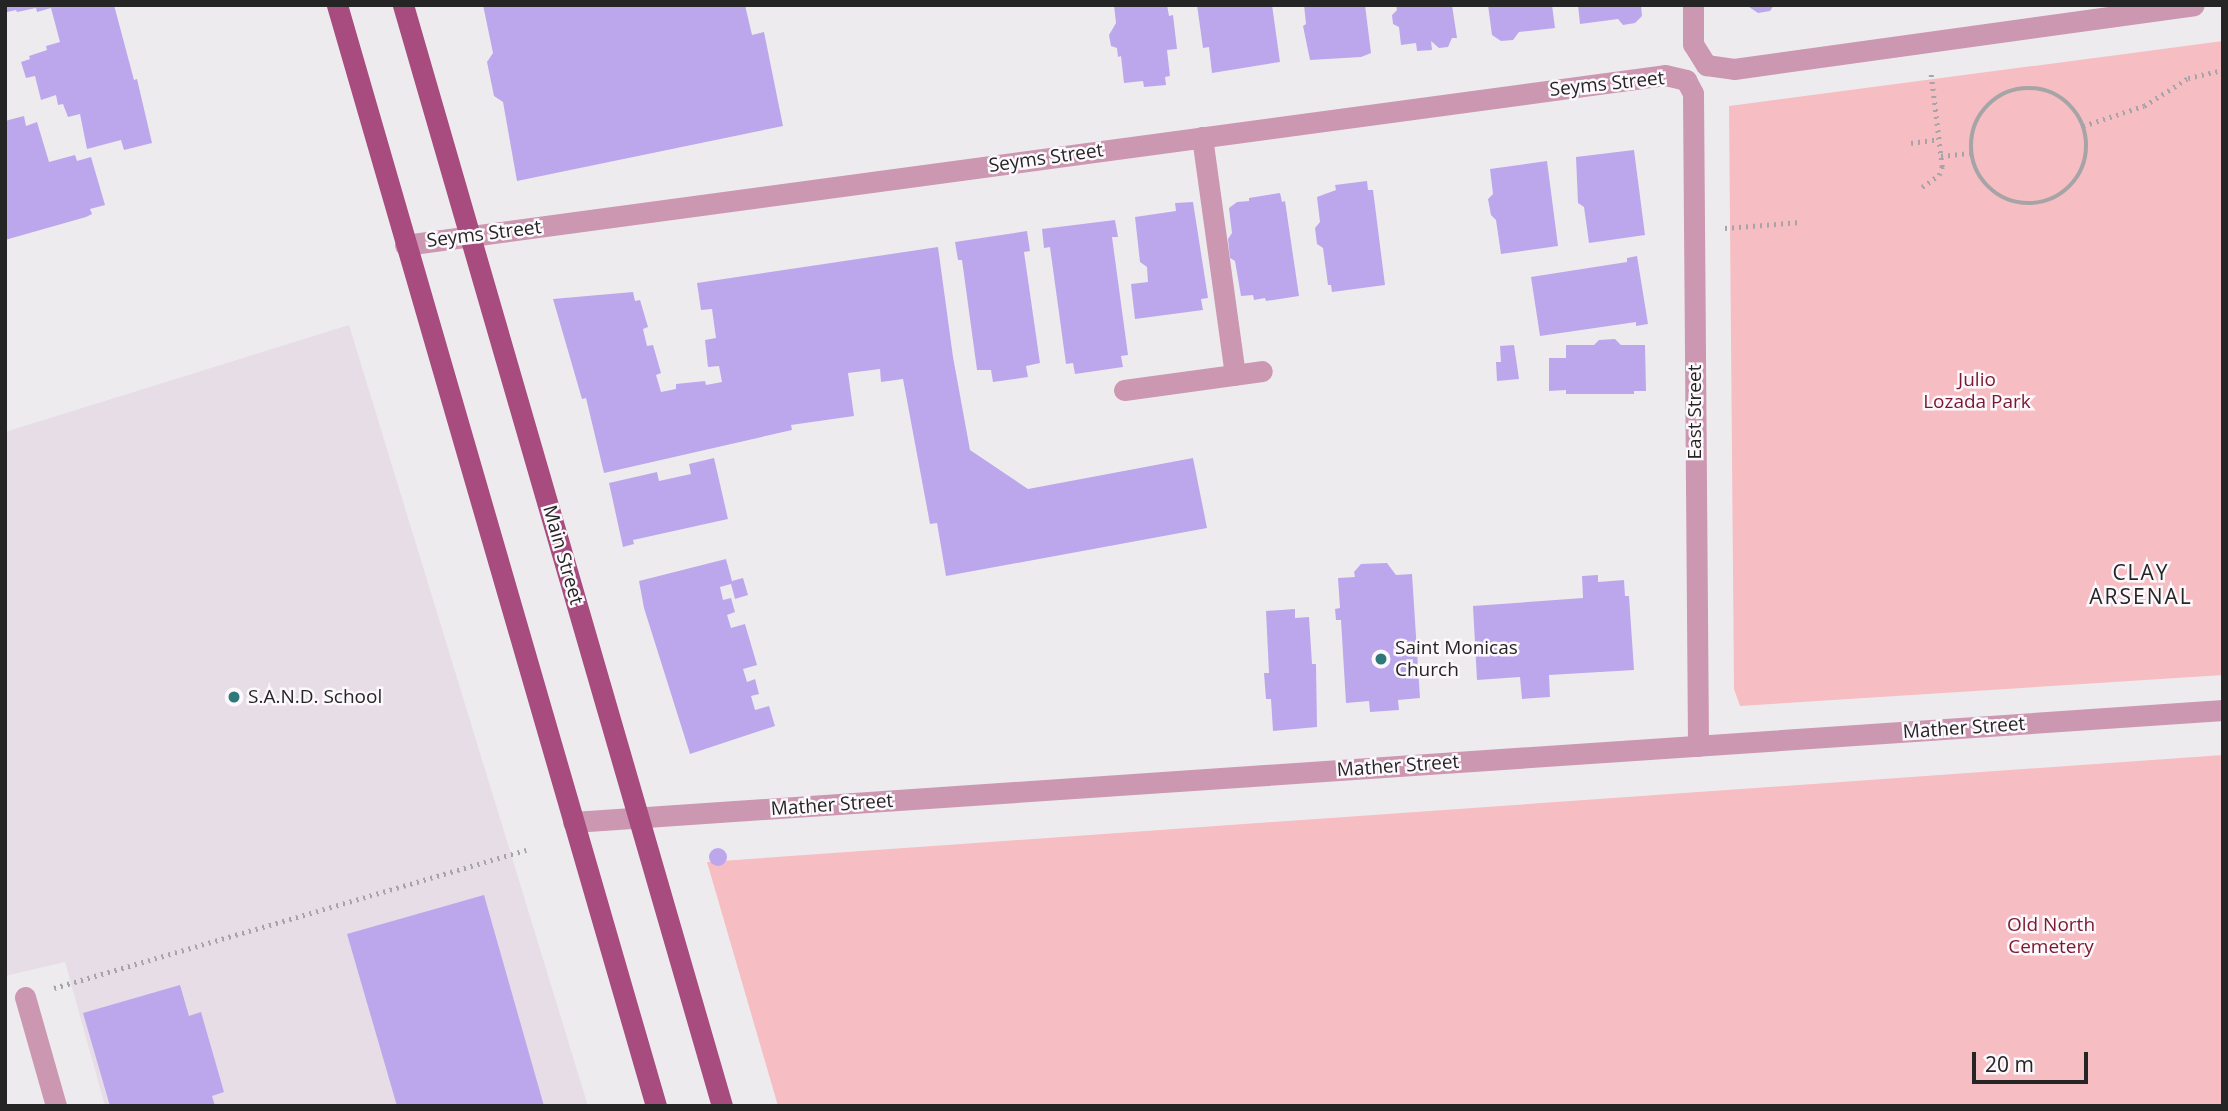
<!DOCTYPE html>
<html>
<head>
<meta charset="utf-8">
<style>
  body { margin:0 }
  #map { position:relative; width:2228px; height:1111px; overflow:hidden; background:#eeebef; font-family:"Open Sans",sans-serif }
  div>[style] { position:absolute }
  .built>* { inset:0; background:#e6dde7 }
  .green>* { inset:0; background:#f6bec2 }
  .building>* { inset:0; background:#bca7ec }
  .round { border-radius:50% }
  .path>* { height:4.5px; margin-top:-2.25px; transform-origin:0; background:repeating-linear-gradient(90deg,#a6a4a7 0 2px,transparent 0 7px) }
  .path>.ring { margin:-2.25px; padding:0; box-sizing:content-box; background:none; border:4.5px solid #a6a4a7; border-radius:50% }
  .minor>* { height:21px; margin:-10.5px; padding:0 10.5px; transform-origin:10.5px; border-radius:10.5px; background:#cc97b0 }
  .major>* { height:21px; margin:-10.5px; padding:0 10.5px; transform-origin:10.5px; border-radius:10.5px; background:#a84b7e }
  .dots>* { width:19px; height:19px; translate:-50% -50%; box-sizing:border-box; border:4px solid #fcf8fc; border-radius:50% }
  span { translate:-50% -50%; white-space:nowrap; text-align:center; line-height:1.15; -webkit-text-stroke:5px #fcf8fc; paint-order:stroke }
  .street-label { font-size:19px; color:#262526 }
  .park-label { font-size:19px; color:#79192f }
  .poi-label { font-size:19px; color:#262526 }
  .left { translate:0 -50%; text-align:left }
  .neighbourhood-label { font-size:21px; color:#262526; letter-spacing:2px }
  .frame { position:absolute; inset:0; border:7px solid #262526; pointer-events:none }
  .scale { position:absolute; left:1972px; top:1052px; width:116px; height:32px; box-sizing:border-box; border:4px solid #262526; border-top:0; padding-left:9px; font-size:21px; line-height:24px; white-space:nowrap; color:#262526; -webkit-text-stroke:5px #fcf8fc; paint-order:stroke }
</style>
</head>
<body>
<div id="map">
  <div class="built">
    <div style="clip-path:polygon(349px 325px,588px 1106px,105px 1106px,65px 962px,5px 976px,5px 432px)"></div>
  </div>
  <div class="green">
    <div style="clip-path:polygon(2223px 41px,2223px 675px,1740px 706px,1734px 689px,1729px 106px)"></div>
    <div style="clip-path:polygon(2223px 755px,2223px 1106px,778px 1106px,707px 862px)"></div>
  </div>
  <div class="building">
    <div style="clip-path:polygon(6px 5px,114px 5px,134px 80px,137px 79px,152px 143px,124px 150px,121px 140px,87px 149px,80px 114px,68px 117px,63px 104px,58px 105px,56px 95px,41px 100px,35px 76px,26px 78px,21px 62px,30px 59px,29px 56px,47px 50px,46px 46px,60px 42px,51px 8px,37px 12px,36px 8px,17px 12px,16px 10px,7px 12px)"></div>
    <div style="clip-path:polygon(483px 5px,745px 5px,752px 35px,764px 32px,783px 126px,517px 181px,503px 102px,494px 96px,487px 62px,493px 53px)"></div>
    <div style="clip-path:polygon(1114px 5px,1167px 5px,1169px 16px,1173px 15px,1177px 49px,1167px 50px,1170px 76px,1165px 77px,1166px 85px,1144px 87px,1143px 81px,1124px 83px,1121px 56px,1118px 57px,1117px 48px,1111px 46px,1109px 35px,1116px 23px)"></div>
    <div style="clip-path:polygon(1197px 5px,1272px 5px,1280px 62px,1212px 73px,1209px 47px,1203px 48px)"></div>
    <div style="clip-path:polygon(1304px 5px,1365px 5px,1371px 53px,1361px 57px,1310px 60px,1303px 26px,1306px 24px)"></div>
    <div style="clip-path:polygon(1396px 5px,1452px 5px,1457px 38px,1452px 38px,1448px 47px,1439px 48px,1431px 41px,1432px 50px,1417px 51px,1416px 43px,1401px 45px,1399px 27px,1393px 24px,1392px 15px,1397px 10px)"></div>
    <div style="clip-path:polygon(1488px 5px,1552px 5px,1555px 28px,1519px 32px,1513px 40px,1501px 41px,1492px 35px)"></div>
    <div style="clip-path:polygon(1578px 5px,1641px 5px,1642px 16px,1635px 23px,1623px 25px,1618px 19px,1580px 24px)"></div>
    <div style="clip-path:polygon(1746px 5px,1774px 5px,1770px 11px,1758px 13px)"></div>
    <div style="clip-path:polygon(24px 116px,26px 126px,37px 122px,49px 162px,75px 155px,77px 161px,91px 157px,105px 205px,90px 209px,92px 214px,86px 217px,5px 240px,5px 121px)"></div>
    <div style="clip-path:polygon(1634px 150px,1645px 235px,1589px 243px,1584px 207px,1578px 203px,1576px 157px)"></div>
    <div style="clip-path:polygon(1547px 161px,1558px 246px,1501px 254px,1496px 220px,1491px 215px,1488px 199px,1493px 194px,1490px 169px)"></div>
    <div style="clip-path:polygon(1367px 181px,1368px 190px,1373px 190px,1385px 285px,1332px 292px,1331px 285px,1328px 285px,1323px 248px,1317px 244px,1315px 228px,1320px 222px,1317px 197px,1336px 190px,1335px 185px)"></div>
    <div style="clip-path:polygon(1280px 193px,1282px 202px,1285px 201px,1299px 296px,1266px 301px,1265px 298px,1254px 300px,1253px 295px,1241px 296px,1235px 261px,1230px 258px,1228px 239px,1232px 233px,1229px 208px,1237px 202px,1249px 201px,1249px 198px)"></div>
    <div style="clip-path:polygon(1193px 202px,1208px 298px,1201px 299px,1203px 310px,1135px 319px,1131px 284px,1148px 282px,1147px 267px,1140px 262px,1135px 217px,1176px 211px,1175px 203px)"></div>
    <div style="clip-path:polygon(1115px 220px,1118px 237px,1112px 237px,1128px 355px,1121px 356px,1123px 367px,1075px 374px,1073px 363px,1066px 364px,1050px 247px,1044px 248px,1042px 229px)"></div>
    <div style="clip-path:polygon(1027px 231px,1030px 251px,1024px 252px,1040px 363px,1026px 366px,1028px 377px,993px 382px,991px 370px,977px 370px,962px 260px,958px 260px,955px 242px)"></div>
    <div style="clip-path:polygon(938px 247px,953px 357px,970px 450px,1028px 489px,1193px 458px,1207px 528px,946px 576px,937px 523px,930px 524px,903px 379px,881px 382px,880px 369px,848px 373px,854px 416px,791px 425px,792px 430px,604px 473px,586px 398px,582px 399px,553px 299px,633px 292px,635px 301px,640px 300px,648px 327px,643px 329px,647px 346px,653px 345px,661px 373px,656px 375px,661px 392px,676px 389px,676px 384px,705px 381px,706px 385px,722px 382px,719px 366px,708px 367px,705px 340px,716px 338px,712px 309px,701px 310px,697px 283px)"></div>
    <div style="clip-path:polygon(1637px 256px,1648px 324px,1636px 326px,1636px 322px,1540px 336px,1531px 277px,1627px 262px,1627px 258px)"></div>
    <div style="clip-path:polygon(1615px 339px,1621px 345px,1645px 345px,1646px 391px,1634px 391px,1634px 394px,1566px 394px,1566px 390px,1549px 391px,1549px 358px,1566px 358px,1566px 345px,1594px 345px,1599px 340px)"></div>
    <div style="clip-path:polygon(1514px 345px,1519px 379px,1497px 381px,1496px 362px,1501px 362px,1500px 346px)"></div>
    <div style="clip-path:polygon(714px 458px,728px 519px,633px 540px,634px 544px,623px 547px,609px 483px,657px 472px,659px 481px,691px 474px,689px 464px)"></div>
    <div style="clip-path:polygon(726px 559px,732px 581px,743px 578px,748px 595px,735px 599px,731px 584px,720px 587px,723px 600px,731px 598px,735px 612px,727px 615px,731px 628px,745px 624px,757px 665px,743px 669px,747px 682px,755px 679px,759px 694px,751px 696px,755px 710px,769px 706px,775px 726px,690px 754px,644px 608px,639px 581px)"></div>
    <div style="clip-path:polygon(1387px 563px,1396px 575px,1412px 574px,1420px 698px,1398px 700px,1399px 710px,1370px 712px,1369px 701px,1346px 703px,1341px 620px,1336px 620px,1335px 609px,1340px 608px,1338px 578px,1355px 577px,1354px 572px,1361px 564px)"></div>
    <div style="clip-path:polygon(1598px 575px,1598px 582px,1624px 580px,1625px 596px,1629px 596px,1634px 670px,1549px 675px,1550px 697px,1522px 699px,1520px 677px,1477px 680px,1473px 606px,1583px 598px,1582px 576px)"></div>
    <div style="clip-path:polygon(1295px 609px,1295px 618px,1309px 617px,1312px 664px,1316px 664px,1317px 727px,1273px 731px,1271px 699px,1266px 699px,1264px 673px,1269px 673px,1266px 611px)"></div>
    <div class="round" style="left:709px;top:848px;width:18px;height:18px"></div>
    <div style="clip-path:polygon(484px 895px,544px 1106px,397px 1106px,347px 934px)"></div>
    <div style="clip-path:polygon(180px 985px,189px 1016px,201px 1012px,224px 1092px,212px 1096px,215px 1106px,110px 1106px,83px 1013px)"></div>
  </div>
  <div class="path">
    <div class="ring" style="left:1971px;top:88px;width:111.5px;height:111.5px"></div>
    <div style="left:2083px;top:126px;width:64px;rotate:-18.2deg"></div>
    <div style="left:2144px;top:106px;width:52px;rotate:-32.5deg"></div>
    <div style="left:2188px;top:78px;width:36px;rotate:-13deg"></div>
    <div style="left:1911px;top:143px;width:27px;rotate:-8deg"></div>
    <div style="left:1941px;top:156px;width:30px;rotate:-6deg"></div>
    <div style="left:1922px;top:187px;width:21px;rotate:-35deg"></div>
    <div style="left:1939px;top:175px;width:9px;rotate:-69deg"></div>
    <div style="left:1942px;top:167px;width:93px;rotate:-96.8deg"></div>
    <div style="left:1725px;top:228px;width:76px;rotate:-4.5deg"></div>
    <div style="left:54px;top:988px;width:492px;rotate:-16.3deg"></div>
  </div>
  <div class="minor">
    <div style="left:1693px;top:5px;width:39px;rotate:90deg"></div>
    <div style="left:1693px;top:44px;width:25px;rotate:58deg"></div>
    <div style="left:1706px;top:65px;width:28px;rotate:8deg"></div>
    <div style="left:1734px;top:69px;width:464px;rotate:-7.9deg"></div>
    <div style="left:1202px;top:137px;width:240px;rotate:82.1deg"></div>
    <div style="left:405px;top:245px;width:1271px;rotate:-7.68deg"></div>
    <div style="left:1665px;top:75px;width:22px;rotate:13deg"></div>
    <div style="left:1686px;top:80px;width:15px;rotate:62deg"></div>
    <div style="left:1693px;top:93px;width:653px;rotate:89.56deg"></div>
    <div style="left:1124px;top:390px;width:139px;rotate:-7.8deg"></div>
    <div style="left:573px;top:822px;width:1654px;rotate:-3.88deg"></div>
    <div style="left:25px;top:997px;width:113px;rotate:74.1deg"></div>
  </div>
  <div class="major">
    <div style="left:337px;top:5px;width:1146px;rotate:73.84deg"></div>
    <div style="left:403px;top:5px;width:1146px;rotate:73.84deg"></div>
  </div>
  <div class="dots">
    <div style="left:1381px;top:659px;background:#2e787a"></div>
    <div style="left:234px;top:697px;background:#2e787a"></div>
  </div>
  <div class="street-label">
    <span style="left:1607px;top:84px;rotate:-6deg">Seyms Street</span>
    <span style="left:1046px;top:158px;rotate:-8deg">Seyms Street</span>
    <span style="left:484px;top:234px;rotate:-7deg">Seyms Street</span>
    <span style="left:1695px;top:412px;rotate:-90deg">East Street</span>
    <span style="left:563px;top:555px;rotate:74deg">Main Street</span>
    <span style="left:1964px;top:728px;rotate:-4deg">Mather Street</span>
    <span style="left:1398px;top:766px;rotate:-4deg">Mather Street</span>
    <span style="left:832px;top:805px;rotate:-4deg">Mather Street</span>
  </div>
  <div class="park-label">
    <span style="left:1977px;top:391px">Julio<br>Lozada Park</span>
    <span style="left:2051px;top:936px">Old North<br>Cemetery</span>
  </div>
  <div class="poi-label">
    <span class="left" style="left:1395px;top:659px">Saint Monicas<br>Church</span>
    <span class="left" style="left:248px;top:697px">S.A.N.D. School</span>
  </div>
  <div class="neighbourhood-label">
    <span style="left:2141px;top:584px">CLAY<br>ARSENAL</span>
  </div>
  <div class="frame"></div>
  <div class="scale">20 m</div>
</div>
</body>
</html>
